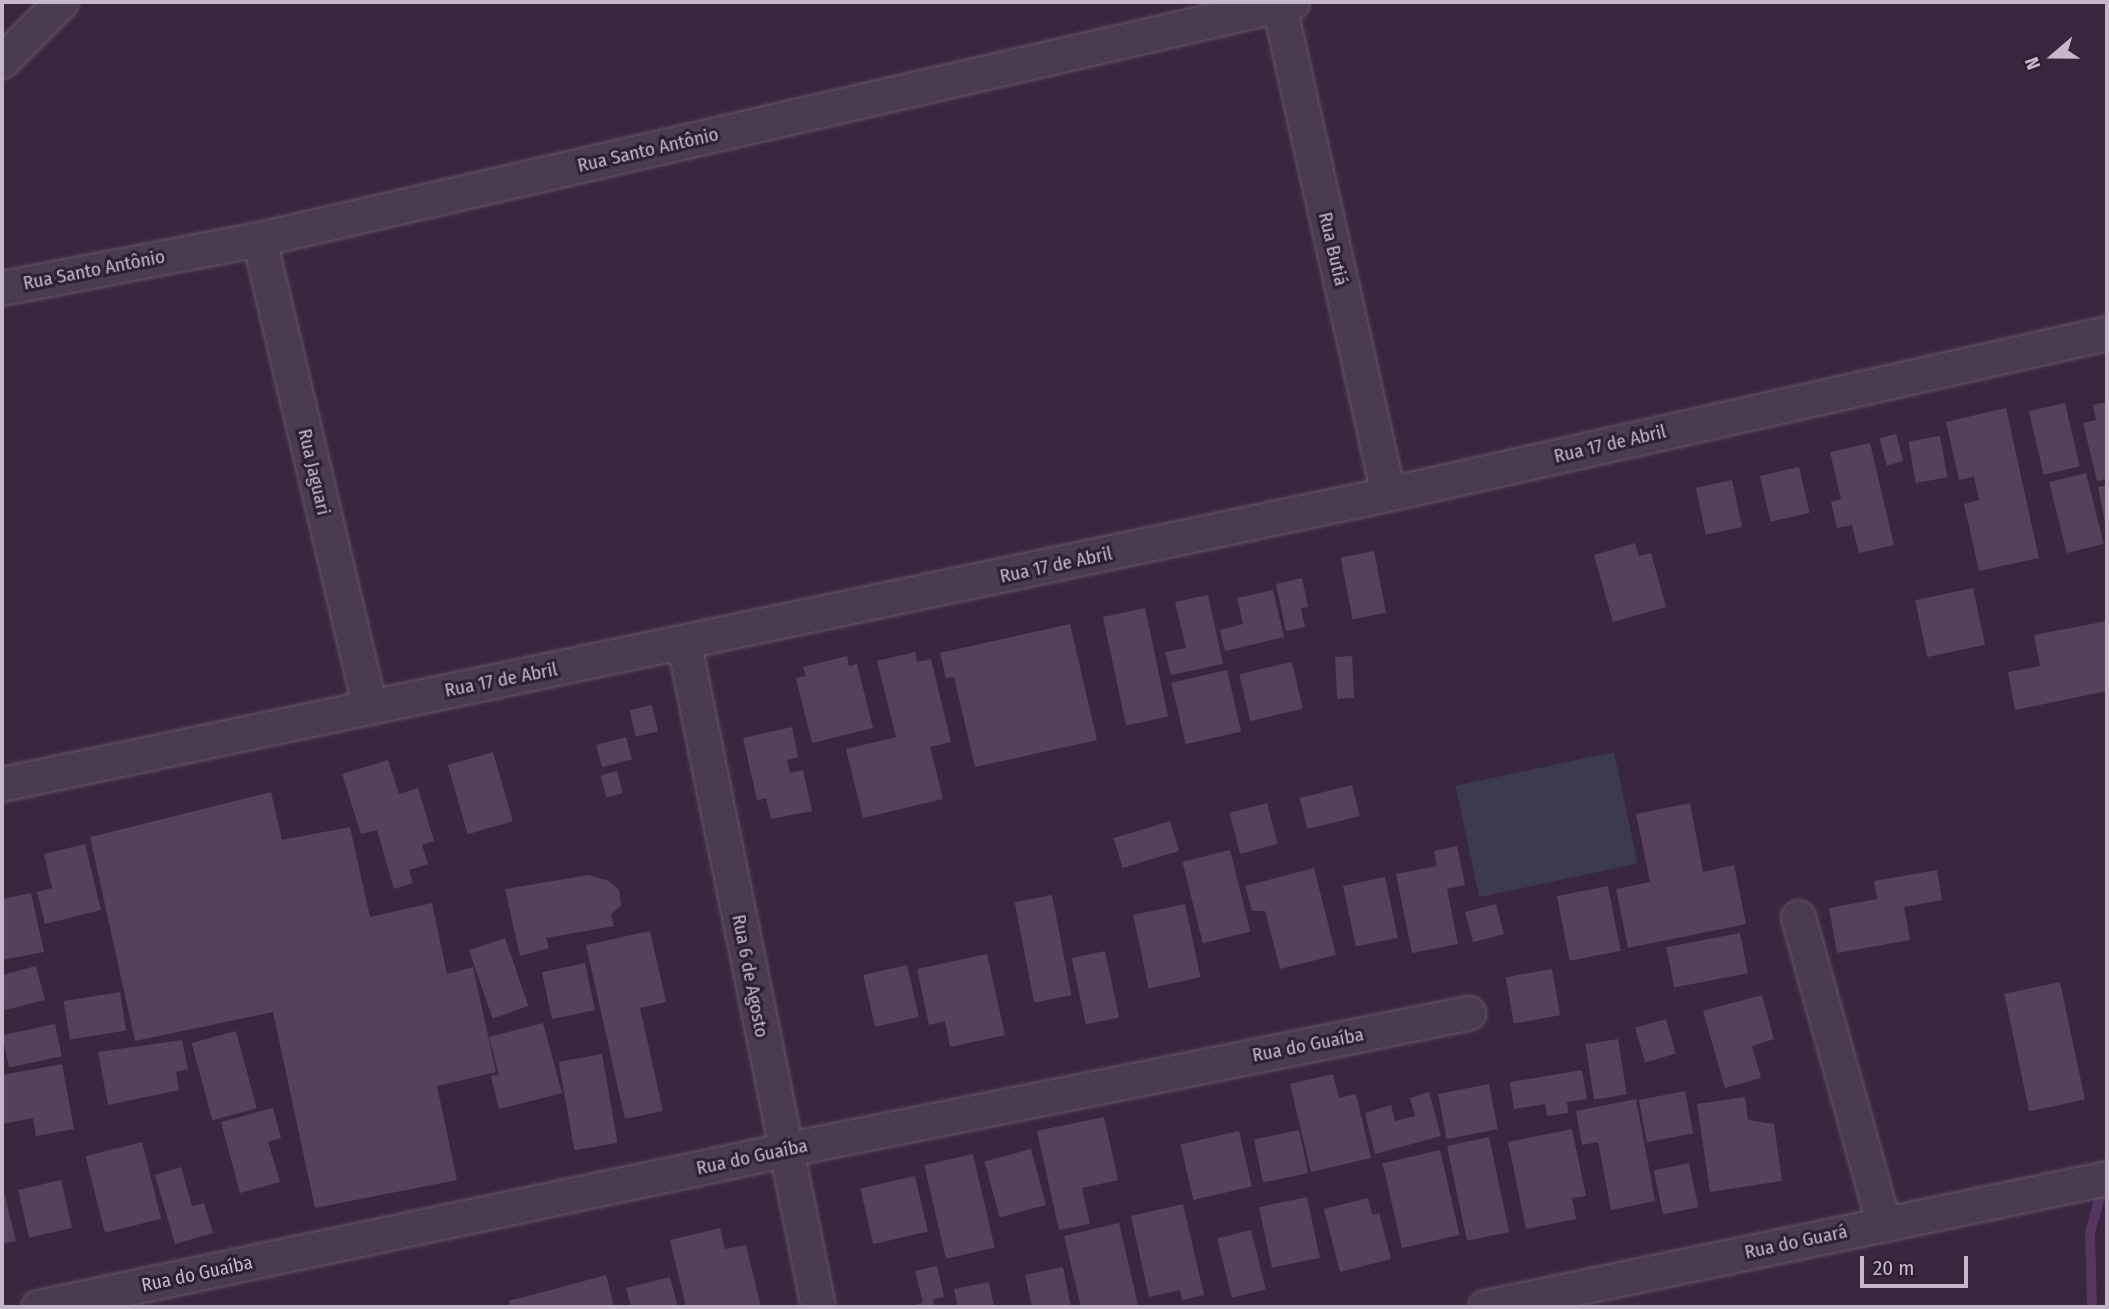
<!DOCTYPE html>
<html>
<head>
<meta charset="utf-8">
<style>
  body { margin:0 }
  #map { position:relative; width:2109px; height:1309px; overflow:hidden; background:#39273f; font-family:"Fira Sans Condensed",sans-serif }
  div>[style] { position:absolute }
  .green>* { inset:0; background:#3b3a50; transform-origin:0 0 }
  .stream>* { height:10px; margin:-5px; padding:0 5px; transform-origin:5px; border-radius:5px; background:#55365f }
  .building>* { inset:0; background:#56415d; transform-origin:0 0 }
  .roads { filter:drop-shadow(0 0 2px #65556a) drop-shadow(0 0 2px #65556a) }
  .street>* { height:33px; margin:-16.5px; padding:0 16.5px; transform-origin:16.5px; border-radius:16.5px; background:#4a3b4f }
  span { translate:-50% -50%; white-space:nowrap; text-align:center; line-height:1.15; -webkit-text-stroke:6px #2f1f34; paint-order:stroke }
  .street-label { font-size:19px; color:#c6b7ca }
  .frame { position:absolute; inset:0; border:4px solid #c6b7ca; pointer-events:none }
  .north { position:absolute; left:2018px; top:21px; width:70px; height:70px; -webkit-text-stroke:5px #2f1f34; paint-order:stroke; rotate:250deg; font-size:19px; font-weight:700; line-height:28px; text-align:center; color:#c6b7ca }
  .north::after { content:''; display:block; margin:auto; width:24px; height:32px; background:#c6b7ca; clip-path:polygon(50% 0,100% 100%,50% 72%,0 100%) }
  .scale { position:absolute; left:1860px; top:1256px; width:108px; height:32px; box-sizing:border-box; border:4px solid #c6b7ca; border-top:0; padding-left:9px; font-size:21px; line-height:24px; white-space:nowrap; color:#c6b7ca; -webkit-text-stroke:5px #2f1f34; paint-order:stroke }
</style>
</head>
<body>
<div id="map">
  <div class="green">
    <div style="left:1614px;top:752px;width:114px;height:162px;rotate:78deg"></div>
  </div>
  <div class="stream">
    <div style="left:2092px;top:1307px;width:74px;rotate:-91.5deg"></div>
    <div style="left:2090px;top:1233px;width:53px;rotate:-74.6deg"></div>
  </div>
  <div class="building">
    <div style="clip-path:polygon(2107px 402px,2107px 479px,2097px 481px,2083px 423px,2096px 420px,2093px 405px)"></div>
    <div style="left:2065px;top:403px;width:65px;height:37px;rotate:77deg"></div>
    <div style="clip-path:polygon(2006px 408px,2039px 558px,1979px 571px,1964px 504px,1979px 500px,1974px 477px,1959px 480px,1946px 422px)"></div>
    <div style="left:1896px;top:434px;width:28px;height:17px;rotate:75deg"></div>
    <div style="left:1940px;top:436px;width:42px;height:32px;rotate:80deg"></div>
    <div style="clip-path:polygon(1870px 443px,1894px 545px,1859px 553px,1852px 525px,1837px 528px,1831px 502px,1841px 499px,1830px 452px)"></div>
    <div style="left:1799px;top:467px;width:47px;height:40px;rotate:77deg"></div>
    <div style="left:2086px;top:473px;width:73px;height:38px;rotate:76deg"></div>
    <div style="left:1732px;top:480px;width:48px;height:37px;rotate:78deg"></div>
    <div style="clip-path:polygon(2107px 485px,2107px 527px,2106px 527px,2098px 487px)"></div>
    <div style="clip-path:polygon(1635px 543px,1639px 556px,1651px 553px,1666px 607px,1613px 622px,1594px 555px)"></div>
    <div style="left:1374px;top:551px;width:63px;height:34px;rotate:79deg"></div>
    <div style="clip-path:polygon(1302px 578px,1308px 607px,1301px 608px,1305px 627px,1286px 631px,1276px 584px)"></div>
    <div style="left:1973px;top:588px;width:58px;height:59px;rotate:78deg"></div>
    <div style="clip-path:polygon(1273px 590px,1284px 637px,1225px 651px,1220px 630px,1243px 624px,1237px 598px)"></div>
    <div style="clip-path:polygon(1208px 595px,1223px 664px,1171px 675px,1165px 652px,1186px 648px,1175px 602px)"></div>
    <div style="left:1145px;top:608px;width:111px;height:43px;rotate:78deg"></div>
    <div style="clip-path:polygon(2107px 621px,2107px 691px,2015px 710px,2008px 672px,2040px 666px,2034px 635px)"></div>
    <div style="clip-path:polygon(1070px 624px,1097px 740px,975px 767px,954px 677px,946px 678px,940px 653px)"></div>
    <div style="clip-path:polygon(915px 652px,917px 662px,931px 659px,951px 742px,930px 747px,943px 799px,863px 818px,846px 749px,896px 737px,877px 661px)"></div>
    <div style="clip-path:polygon(847px 656px,849px 666px,857px 664px,873px 728px,812px 743px,796px 678px,806px 676px,803px 667px)"></div>
    <div style="left:1352px;top:656px;width:42px;height:17px;rotate:87deg"></div>
    <div style="left:1292px;top:662px;width:48px;height:54px;rotate:77deg"></div>
    <div style="left:1227px;top:670px;width:63px;height:57px;rotate:77deg"></div>
    <div style="left:652px;top:705px;width:27px;height:23px;rotate:77deg"></div>
    <div style="clip-path:polygon(792px 727px,798px 757px,787px 760px,790px 773px,803px 770px,812px 811px,771px 819px,766px 798px,757px 800px,743px 738px)"></div>
    <div style="left:626px;top:737px;width:23px;height:31px;rotate:75deg"></div>
    <div style="left:493px;top:752px;width:72px;height:47px;rotate:74deg"></div>
    <div style="clip-path:polygon(388px 760px,399px 794px,418px 788px,434px 841px,422px 845px,428px 864px,409px 870px,413px 883px,394px 889px,377px 830px,361px 834px,342px 774px)"></div>
    <div style="left:617px;top:771px;width:23px;height:17px;rotate:75deg"></div>
    <div style="left:1352px;top:785px;width:32px;height:54px;rotate:76deg"></div>
    <div style="clip-path:polygon(271px 792px,282px 840px,350px 827px,370px 917px,432px 903px,447px 974px,473px 967px,496px 1072px,437px 1086px,457px 1180px,315px 1208px,273px 1012px,135px 1041px,90px 837px)"></div>
    <div style="left:1267px;top:803px;width:42px;height:39px;rotate:75deg"></div>
    <div style="clip-path:polygon(1690px 803px,1703px 872px,1734px 865px,1746px 924px,1628px 948px,1616px 889px,1650px 882px,1636px 814px)"></div>
    <div style="left:1170px;top:821px;width:31px;height:59px;rotate:73deg"></div>
    <div style="clip-path:polygon(85px 844px,101px 910px,45px 924px,37px 892px,52px 888px,44px 854px)"></div>
    <div style="clip-path:polygon(1457px 846px,1465px 885px,1447px 889px,1458px 944px,1412px 953px,1396px 874px,1437px 866px,1434px 851px)"></div>
    <div style="left:1230px;top:850px;width:84px;height:49px;rotate:76deg"></div>
    <div style="clip-path:polygon(1314px 868px,1336px 955px,1280px 969px,1265px 911px,1252px 911px,1245px 886px)"></div>
    <div style="clip-path:polygon(1937px 870px,1942px 900px,1904px 907px,1910px 940px,1837px 953px,1829px 908px,1877px 899px,1874px 881px)"></div>
    <div style="clip-path:polygon(588px 875px,609px 881px,619px 890px,621px 906px,611px 914px,614px 926px,546px 938px,549px 948px,520px 956px,505px 889px)"></div>
    <div style="left:1385px;top:877px;width:62px;height:43px;rotate:78deg"></div>
    <div style="left:1608px;top:886px;width:66px;height:52px;rotate:79deg"></div>
    <div style="clip-path:polygon(31px 893px,44px 952px,2px 960px,2px 899px)"></div>
    <div style="left:1052px;top:895px;width:102px;height:38px;rotate:79deg"></div>
    <div style="left:1185px;top:904px;width:75px;height:53px;rotate:78deg"></div>
    <div style="left:1496px;top:904px;width:31px;height:32px;rotate:75deg"></div>
    <div style="clip-path:polygon(650px 931px,666px 1002px,640px 1008px,663px 1111px,625px 1119px,586px 945px)"></div>
    <div style="left:1740px;top:933px;width:41px;height:75px;rotate:79deg"></div>
    <div style="left:505px;top:938px;width:72px;height:38px;rotate:71deg"></div>
    <div style="left:1105px;top:951px;width:68px;height:34px;rotate:78deg"></div>
    <div style="clip-path:polygon(987px 954px,1005px 1035px,950px 1047px,945px 1021px,929px 1025px,917px 969px)"></div>
    <div style="left:585px;top:963px;width:48px;height:44px;rotate:78deg"></div>
    <div style="left:907px;top:965px;width:53px;height:45px;rotate:77deg"></div>
    <div style="clip-path:polygon(36px 966px,45px 1000px,5px 1010px,2px 975px)"></div>
    <div style="left:1552px;top:969px;width:47px;height:47px;rotate:80deg"></div>
    <div style="left:2060px;top:982px;width:120px;height:57px;rotate:78deg"></div>
    <div style="left:120px;top:992px;width:39px;height:57px;rotate:81deg"></div>
    <div style="clip-path:polygon(1762px 995px,1774px 1039px,1752px 1046px,1761px 1078px,1725px 1088px,1703px 1011px)"></div>
    <div style="left:1666px;top:1019px;width:36px;height:32px;rotate:74deg"></div>
    <div style="clip-path:polygon(543px 1023px,562px 1093px,499px 1109px,491px 1076px,499px 1075px,489px 1037px)"></div>
    <div style="left:55px;top:1024px;width:33px;height:54px;rotate:78deg"></div>
    <div style="left:236px;top:1031px;width:80px;height:46px;rotate:75deg"></div>
    <div style="left:1618px;top:1039px;width:56px;height:33px;rotate:81deg"></div>
    <div style="clip-path:polygon(182px 1040px,188px 1069px,176px 1072px,179px 1090px,108px 1105px,98px 1052px)"></div>
    <div style="left:602px;top:1054px;width:90px;height:44px;rotate:80deg"></div>
    <div style="clip-path:polygon(62px 1064px,74px 1129px,36px 1136px,33px 1118px,2px 1124px,2px 1075px)"></div>
    <div style="clip-path:polygon(1582px 1070px,1587px 1099px,1567px 1102px,1568px 1113px,1547px 1116px,1545px 1104px,1514px 1109px,1510px 1082px)"></div>
    <div style="clip-path:polygon(1333px 1074px,1339px 1098px,1356px 1094px,1371px 1158px,1311px 1172px,1290px 1084px)"></div>
    <div style="left:1489px;top:1084px;width:46px;height:52px;rotate:79deg"></div>
    <div style="left:1685px;top:1091px;width:43px;height:47px;rotate:79deg"></div>
    <div style="clip-path:polygon(1429px 1092px,1441px 1136px,1375px 1154px,1365px 1113px,1391px 1105px,1395px 1121px,1415px 1116px,1410px 1098px)"></div>
    <div style="clip-path:polygon(1745px 1097px,1748px 1120px,1774px 1124px,1782px 1181px,1710px 1192px,1697px 1104px)"></div>
    <div style="clip-path:polygon(1636px 1099px,1655px 1201px,1611px 1210px,1598px 1142px,1582px 1145px,1576px 1111px)"></div>
    <div style="clip-path:polygon(273px 1108px,281px 1138px,268px 1142px,280px 1182px,240px 1193px,221px 1122px)"></div>
    <div style="clip-path:polygon(1104px 1117px,1118px 1180px,1082px 1188px,1090px 1224px,1059px 1230px,1037px 1131px)"></div>
    <div style="clip-path:polygon(1572px 1129px,1586px 1196px,1572px 1198px,1576px 1219px,1526px 1229px,1508px 1142px)"></div>
    <div style="left:1299px;top:1130px;width:44px;height:46px;rotate:78deg"></div>
    <div style="left:1239px;top:1131px;width:57px;height:60px;rotate:77deg"></div>
    <div style="left:1489px;top:1137px;width:97px;height:43px;rotate:78deg"></div>
    <div style="left:142px;top:1142px;width:79px;height:58px;rotate:76deg"></div>
    <div style="left:1031px;top:1149px;width:58px;height:48px;rotate:75deg"></div>
    <div style="left:1440px;top:1150px;width:87px;height:59px;rotate:77deg"></div>
    <div style="left:973px;top:1154px;width:96px;height:50px;rotate:77deg"></div>
    <div style="left:1689px;top:1163px;width:45px;height:36px;rotate:78deg"></div>
    <div style="clip-path:polygon(181px 1167px,192px 1206px,204px 1203px,213px 1233px,175px 1244px,155px 1175px)"></div>
    <div style="left:915px;top:1176px;width:57px;height:56px;rotate:77deg"></div>
    <div style="left:61px;top:1180px;width:49px;height:44px;rotate:77deg"></div>
    <div style="clip-path:polygon(2px 1184px,16px 1241px,2px 1244px)"></div>
    <div style="left:1307px;top:1197px;width:62px;height:49px;rotate:78deg"></div>
    <div style="clip-path:polygon(1368px 1198px,1372px 1215px,1379px 1213px,1391px 1259px,1340px 1272px,1324px 1209px)"></div>
    <div style="clip-path:polygon(1183px 1204px,1204px 1295px,1182px 1300px,1180px 1290px,1149px 1297px,1131px 1216px)"></div>
    <div style="clip-path:polygon(1119px 1223px,1138px 1305px,1081px 1307px,1064px 1236px)"></div>
    <div style="clip-path:polygon(720px 1228px,725px 1249px,746px 1245px,761px 1307px,686px 1307px,670px 1240px)"></div>
    <div style="left:1251px;top:1230px;width:61px;height:35px;rotate:76deg"></div>
    <div style="clip-path:polygon(937px 1266px,944px 1297px,933px 1299px,935px 1307px,907px 1307px,923px 1303px,915px 1271px)"></div>
    <div style="clip-path:polygon(1063px 1267px,1071px 1307px,1032px 1307px,1025px 1275px)"></div>
    <div style="clip-path:polygon(606px 1275px,614px 1307px,510px 1307px,509px 1301px)"></div>
    <div style="clip-path:polygon(670px 1277px,678px 1307px,631px 1307px,626px 1288px)"></div>
    <div style="clip-path:polygon(989px 1282px,994px 1307px,958px 1307px,954px 1289px)"></div>
  </div>
  <div class="roads">
    <div class="street">
      <div style="left:1279px;top:5px;width:501px;rotate:77.43deg"></div>
      <div style="left:2px;top:61px;width:83px;rotate:-45deg"></div>
      <div style="left:259px;top:239px;width:480px;rotate:76.7deg"></div>
      <div style="left:2px;top:288px;width:262px;rotate:-10.8deg"></div>
      <div style="left:259px;top:239px;width:1060px;rotate:-12.92deg"></div>
      <div style="left:684px;top:644px;width:676px;rotate:78.57deg"></div>
      <div style="left:2px;top:784px;width:1416px;rotate:-11.82deg"></div>
      <div style="left:1388px;top:494px;width:737px;rotate:-12.62deg"></div>
      <div style="left:1798px;top:917px;width:319px;rotate:74.4deg"></div>
      <div style="left:38px;top:1307px;width:762px;rotate:-11.88deg"></div>
      <div style="left:784px;top:1150px;width:698px;rotate:-11.33deg"></div>
      <div style="left:1485px;top:1307px;width:635px;rotate:-11.72deg"></div>
    </div>
  </div>
  <div class="street-label">
    <span style="left:648px;top:150px;rotate:-13deg">Rua Santo Antônio</span>
    <span style="left:1333px;top:249px;rotate:77deg">Rua Butiá</span>
    <span style="left:94px;top:270px;rotate:-11deg">Rua Santo Antônio</span>
    <span style="left:1610px;top:444px;rotate:-13deg">Rua 17 de Abril</span>
    <span style="left:314px;top:472px;rotate:77deg">Rua Jaguari</span>
    <span style="left:1056px;top:565px;rotate:-12deg">Rua 17 de Abril</span>
    <span style="left:501px;top:680px;rotate:-11deg">Rua 17 de Abril</span>
    <span style="left:750px;top:976px;rotate:79deg">Rua 6 de Agosto</span>
    <span style="left:1308px;top:1045px;rotate:-11deg">Rua do Guaíba</span>
    <span style="left:752px;top:1157px;rotate:-12deg">Rua do Guaíba</span>
    <span style="left:1796px;top:1242px;rotate:-12deg">Rua do Guará</span>
    <span style="left:197px;top:1274px;rotate:-12deg">Rua do Guaíba</span>
  </div>
  <div class="frame"></div>
  <div class="north">N</div>
  <div class="scale">20 m</div>
</div>
</body>
</html>
